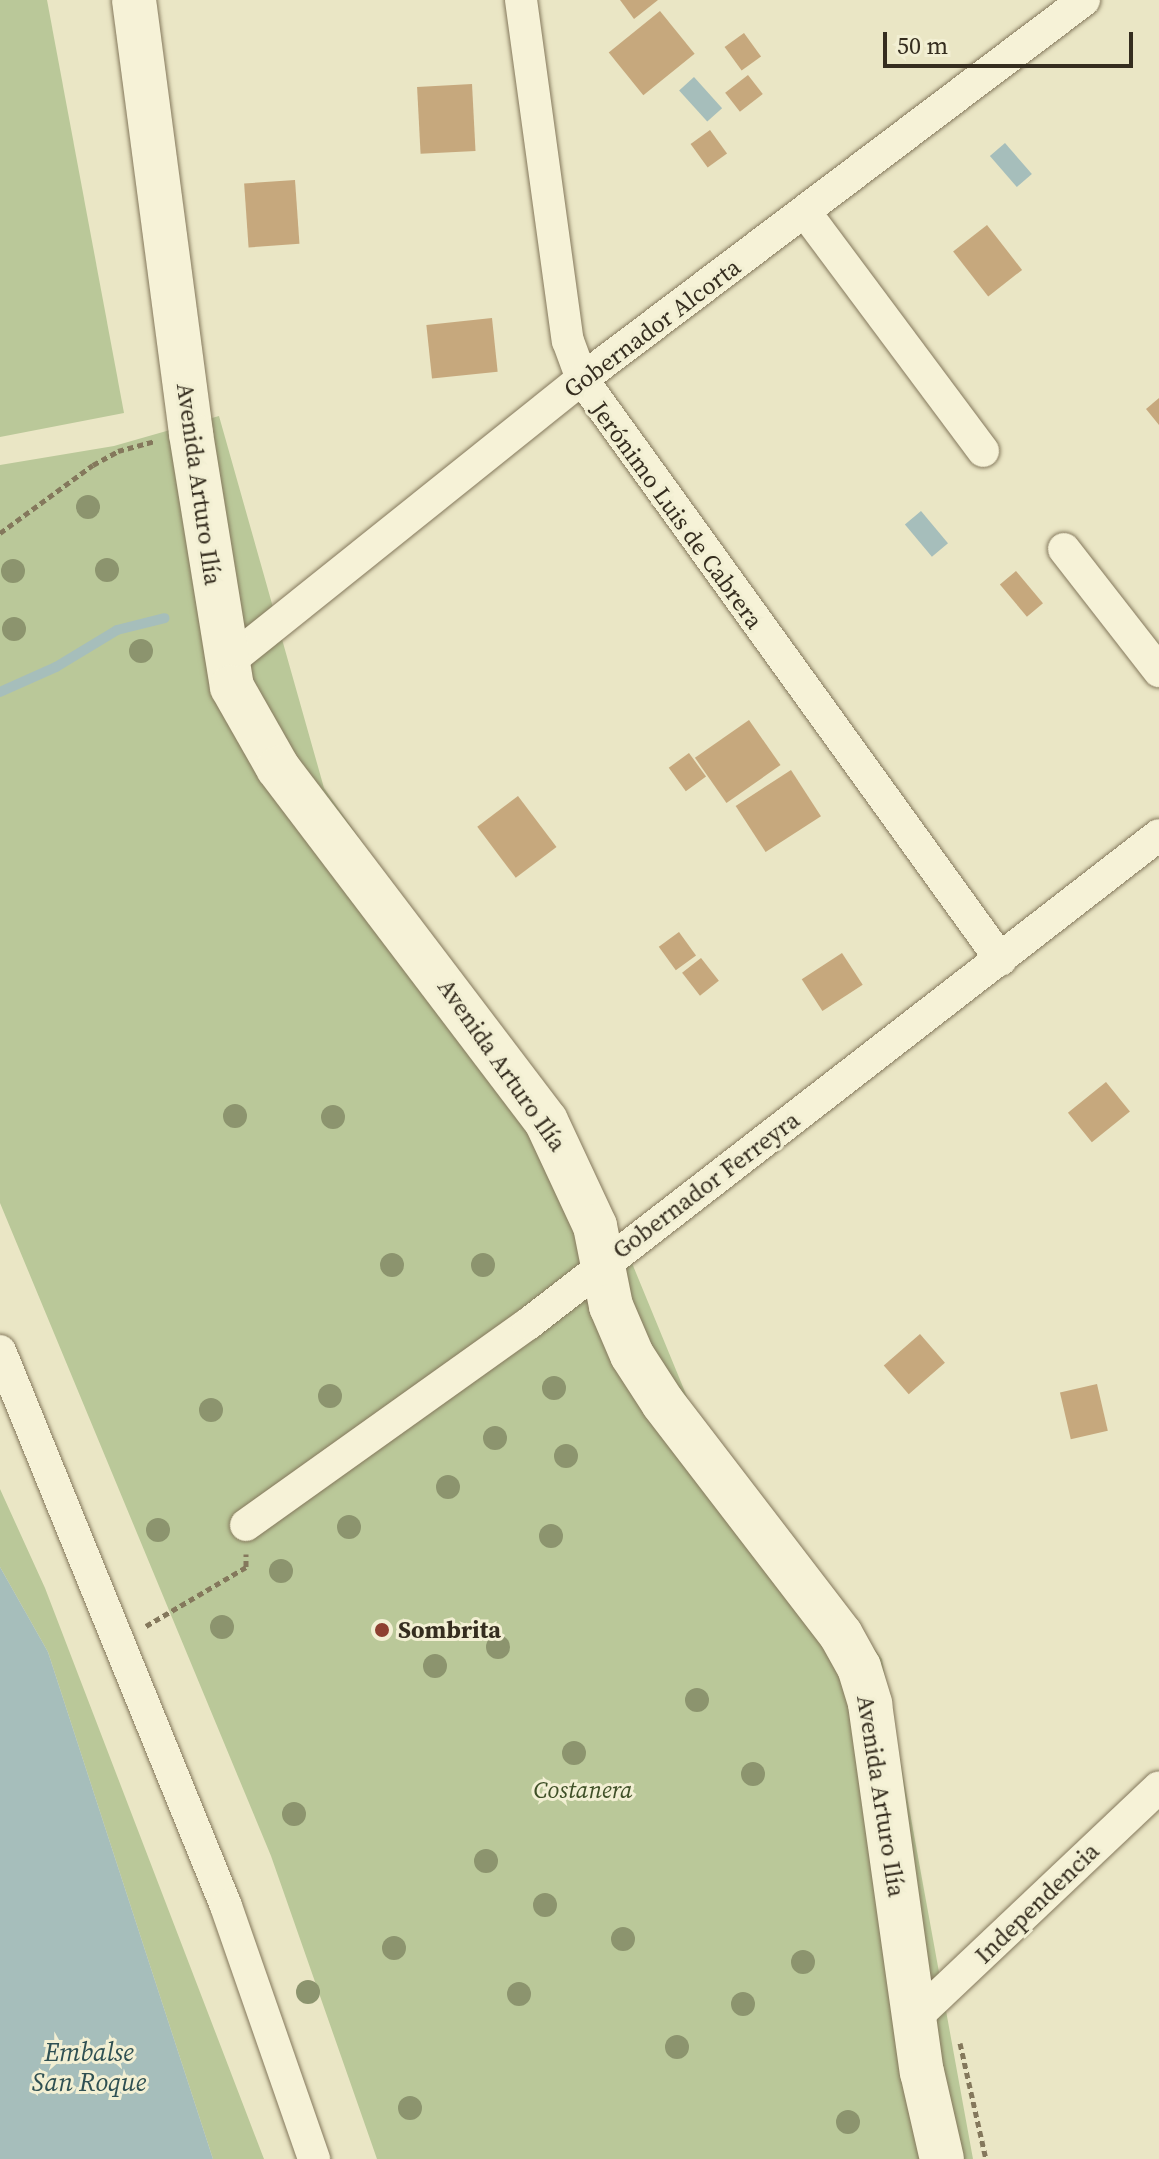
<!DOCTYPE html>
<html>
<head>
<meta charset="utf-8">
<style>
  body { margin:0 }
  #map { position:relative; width:1159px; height:2159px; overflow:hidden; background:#eae6c5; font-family:"Source Serif 4",serif }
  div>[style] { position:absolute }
  .green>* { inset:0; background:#bac899 }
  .water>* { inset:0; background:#a6bebb; transform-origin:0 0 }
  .stream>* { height:10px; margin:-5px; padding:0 5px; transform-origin:5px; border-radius:5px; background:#a6bebb }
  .building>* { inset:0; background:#c6a87d; transform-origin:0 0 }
  .path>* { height:5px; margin-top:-2.5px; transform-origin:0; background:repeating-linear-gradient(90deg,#84785c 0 6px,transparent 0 10px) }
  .roads { filter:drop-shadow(0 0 2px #84785c) drop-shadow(0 0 2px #84785c) }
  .street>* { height:32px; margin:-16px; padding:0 16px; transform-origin:16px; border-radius:16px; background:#f6f2d7 }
  .secondary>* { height:44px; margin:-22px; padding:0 22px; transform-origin:22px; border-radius:22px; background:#f6f2d7 }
  .trees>* { width:24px; height:24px; margin:-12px; border-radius:50%; background:#8c946e }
  .dots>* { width:22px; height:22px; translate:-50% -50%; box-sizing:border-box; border:4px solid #f2efd3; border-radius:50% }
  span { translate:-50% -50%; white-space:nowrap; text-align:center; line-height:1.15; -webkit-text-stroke:6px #f2efd3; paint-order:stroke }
  .street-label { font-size:24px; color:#352d1f }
  .poi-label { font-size:24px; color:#352d1f; font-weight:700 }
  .left { translate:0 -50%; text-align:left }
  .park-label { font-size:24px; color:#3f5027; font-style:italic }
  .water-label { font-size:26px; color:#2f5053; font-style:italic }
  .scale { position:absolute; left:883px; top:32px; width:250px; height:36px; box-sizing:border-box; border:4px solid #352d1f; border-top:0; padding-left:10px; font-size:24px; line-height:28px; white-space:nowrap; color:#352d1f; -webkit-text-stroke:6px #f2efd3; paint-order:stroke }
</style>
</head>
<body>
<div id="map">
  <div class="green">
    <div style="clip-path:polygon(0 0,47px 0,124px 413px,0 437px)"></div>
    <div style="clip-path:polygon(219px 416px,324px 788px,495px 1031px,613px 1217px,690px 1404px,882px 1659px,973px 2159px,377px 2159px,271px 1856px,0 1203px,0 465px,114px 446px)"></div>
    <div style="clip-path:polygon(0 1489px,45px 1588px,264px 2159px,213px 2159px,48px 1652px,0 1567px)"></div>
  </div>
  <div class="water">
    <div style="left:694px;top:77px;width:42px;height:20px;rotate:48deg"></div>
    <div style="left:1005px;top:143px;width:41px;height:20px;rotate:49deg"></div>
    <div style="left:921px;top:511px;width:42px;height:21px;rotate:50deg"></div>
    <div style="clip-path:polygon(0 1567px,48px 1652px,213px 2159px,0 2159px)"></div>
  </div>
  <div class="stream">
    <div style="left:0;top:692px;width:61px;rotate:-24.1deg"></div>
    <div style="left:56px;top:667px;width:71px;rotate:-31.2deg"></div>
    <div style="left:117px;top:630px;width:49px;rotate:-14deg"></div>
  </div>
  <div class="building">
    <div style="clip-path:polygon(620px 0,658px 0,634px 19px)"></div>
    <div style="left:660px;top:11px;width:55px;height:66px;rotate:51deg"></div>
    <div style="left:744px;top:33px;width:29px;height:24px;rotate:54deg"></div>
    <div style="left:748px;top:75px;width:24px;height:29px;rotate:52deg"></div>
    <div style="left:472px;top:84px;width:67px;height:55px;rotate:87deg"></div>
    <div style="left:710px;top:130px;width:29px;height:24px;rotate:54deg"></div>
    <div style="left:295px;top:180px;width:64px;height:51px;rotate:86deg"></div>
    <div style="left:987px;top:225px;width:57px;height:43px;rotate:52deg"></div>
    <div style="left:492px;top:318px;width:54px;height:66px;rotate:84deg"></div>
    <div style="clip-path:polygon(1159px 398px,1159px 425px,1146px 409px)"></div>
    <div style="left:1016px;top:571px;width:42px;height:21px;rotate:50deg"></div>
    <div style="left:749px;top:720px;width:55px;height:66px;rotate:55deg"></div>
    <div style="left:689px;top:753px;width:29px;height:25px;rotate:54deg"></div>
    <div style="left:791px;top:770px;width:55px;height:66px;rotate:57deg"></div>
    <div style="left:518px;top:796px;width:64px;height:51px;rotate:53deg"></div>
    <div style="left:679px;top:932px;width:29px;height:25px;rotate:54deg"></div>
    <div style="left:842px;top:953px;width:38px;height:48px;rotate:57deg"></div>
    <div style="left:701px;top:958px;width:29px;height:24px;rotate:52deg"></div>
    <div style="left:1106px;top:1082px;width:38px;height:49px;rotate:51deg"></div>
    <div style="left:920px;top:1334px;width:38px;height:48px;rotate:49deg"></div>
    <div style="left:1097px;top:1384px;width:48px;height:38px;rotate:77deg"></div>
  </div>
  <div class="path">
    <div style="left:0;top:533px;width:115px;rotate:-36.2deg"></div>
    <div style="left:93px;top:465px;width:29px;rotate:-29deg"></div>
    <div style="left:118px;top:451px;width:38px;rotate:-15deg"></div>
    <div style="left:146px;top:1626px;width:116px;rotate:-30.5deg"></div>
    <div style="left:246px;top:1567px;width:13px;rotate:-90deg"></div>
    <div style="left:960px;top:2043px;width:119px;rotate:77.4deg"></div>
  </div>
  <div class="roads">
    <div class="street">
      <div style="left:521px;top:0;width:344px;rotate:82.2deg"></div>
      <div style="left:568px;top:341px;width:40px;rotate:69.8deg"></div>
      <div style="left:582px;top:379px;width:716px;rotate:54.2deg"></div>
      <div style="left:805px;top:212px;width:298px;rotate:53.3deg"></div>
      <div style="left:1064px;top:549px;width:155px;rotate:52.1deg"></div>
      <div style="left:226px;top:664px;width:456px;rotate:-38.7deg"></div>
      <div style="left:582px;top:379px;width:629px;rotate:-37.05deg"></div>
      <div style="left:0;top:1351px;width:599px;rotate:67.84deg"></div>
      <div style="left:226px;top:1906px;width:268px;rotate:70.8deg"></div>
      <div style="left:246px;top:1525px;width:346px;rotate:-35.5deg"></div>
      <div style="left:528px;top:1324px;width:798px;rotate:-37.77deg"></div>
      <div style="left:914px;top:2019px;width:337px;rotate:-43.4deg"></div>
    </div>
    <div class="secondary">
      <div style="left:134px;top:0;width:438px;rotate:82.5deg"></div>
      <div style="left:191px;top:434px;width:256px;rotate:80.8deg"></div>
      <div style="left:232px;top:687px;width:93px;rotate:60.4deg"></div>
      <div style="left:278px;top:768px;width:443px;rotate:52.8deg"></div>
      <div style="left:546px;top:1121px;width:116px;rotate:65deg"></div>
      <div style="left:595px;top:1226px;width:82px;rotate:78.7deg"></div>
      <div style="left:611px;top:1306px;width:53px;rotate:66.8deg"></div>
      <div style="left:632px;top:1355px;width:57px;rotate:57.1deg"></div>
      <div style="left:663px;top:1403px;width:292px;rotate:52.5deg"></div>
      <div style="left:841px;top:1635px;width:37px;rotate:61deg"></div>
      <div style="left:859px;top:1667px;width:39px;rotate:73deg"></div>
      <div style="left:870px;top:1704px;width:372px;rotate:82deg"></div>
      <div style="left:922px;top:2072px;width:89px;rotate:77.1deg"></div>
    </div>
  </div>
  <div class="trees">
    <div style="left:88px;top:507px"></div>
    <div style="left:107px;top:570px"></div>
    <div style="left:13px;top:571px"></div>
    <div style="left:14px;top:629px"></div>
    <div style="left:141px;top:651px"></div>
    <div style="left:235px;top:1116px"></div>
    <div style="left:333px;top:1117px"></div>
    <div style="left:392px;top:1265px"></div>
    <div style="left:483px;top:1265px"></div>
    <div style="left:554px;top:1388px"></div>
    <div style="left:330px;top:1396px"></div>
    <div style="left:211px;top:1410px"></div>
    <div style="left:495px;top:1438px"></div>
    <div style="left:566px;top:1456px"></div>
    <div style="left:448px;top:1487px"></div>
    <div style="left:349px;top:1527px"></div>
    <div style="left:158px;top:1530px"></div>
    <div style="left:551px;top:1536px"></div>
    <div style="left:281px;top:1571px"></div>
    <div style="left:222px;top:1627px"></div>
    <div style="left:498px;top:1647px"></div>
    <div style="left:435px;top:1666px"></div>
    <div style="left:697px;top:1700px"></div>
    <div style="left:574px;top:1753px"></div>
    <div style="left:753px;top:1774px"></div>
    <div style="left:294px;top:1814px"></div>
    <div style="left:486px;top:1861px"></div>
    <div style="left:545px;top:1905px"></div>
    <div style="left:623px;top:1939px"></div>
    <div style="left:394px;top:1948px"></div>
    <div style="left:803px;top:1962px"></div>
    <div style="left:308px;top:1992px"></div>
    <div style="left:519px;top:1994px"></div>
    <div style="left:743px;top:2004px"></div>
    <div style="left:677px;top:2047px"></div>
    <div style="left:410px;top:2108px"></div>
    <div style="left:848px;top:2122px"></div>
  </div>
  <div class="dots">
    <div style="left:382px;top:1630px;background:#8e4031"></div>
  </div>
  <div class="street-label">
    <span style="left:652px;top:328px;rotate:-37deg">Gobernador Alcorta</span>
    <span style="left:199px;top:484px;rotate:82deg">Avenida Arturo Ilía</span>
    <span style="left:677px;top:515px;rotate:54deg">Jerónimo Luis de Cabrera</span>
    <span style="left:502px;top:1065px;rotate:55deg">Avenida Arturo Ilía</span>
    <span style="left:706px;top:1185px;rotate:-37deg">Gobernador Ferreyra</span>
    <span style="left:881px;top:1796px;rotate:81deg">Avenida Arturo Ilía</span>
    <span style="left:1037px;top:1903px;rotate:-44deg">Independencia</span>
  </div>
  <div class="poi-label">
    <span class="left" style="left:398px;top:1630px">Sombrita</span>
  </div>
  <div class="park-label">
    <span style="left:583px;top:1790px">Costanera</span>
  </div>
  <div class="water-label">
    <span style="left:89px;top:2068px">Embalse<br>San Roque</span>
  </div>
  <div class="scale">50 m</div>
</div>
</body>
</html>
